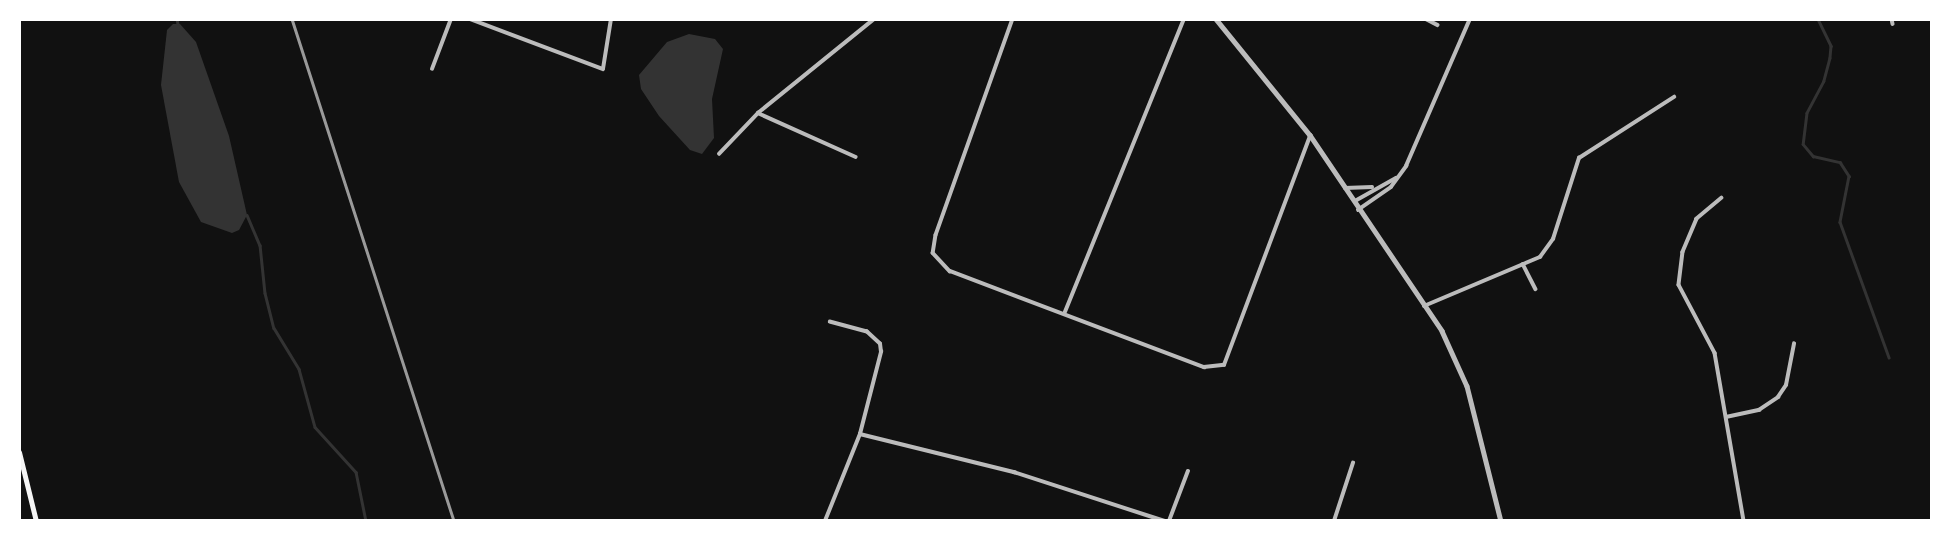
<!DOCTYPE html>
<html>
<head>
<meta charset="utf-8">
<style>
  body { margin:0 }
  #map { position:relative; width:1951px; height:540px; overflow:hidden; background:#111; font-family:"Asap Condensed",sans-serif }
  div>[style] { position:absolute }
  .water>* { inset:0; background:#333 }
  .stream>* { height:2.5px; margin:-1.25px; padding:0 1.25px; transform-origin:1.25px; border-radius:1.25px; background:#333 }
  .minor>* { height:3.5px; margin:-1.75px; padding:0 1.75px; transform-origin:1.75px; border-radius:1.75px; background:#bcbcbc }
  .tertiary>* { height:4.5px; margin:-2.25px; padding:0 2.25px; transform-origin:2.25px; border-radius:2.25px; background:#bcbcbc }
  .secondary>* { height:5px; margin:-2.5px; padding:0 2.5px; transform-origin:2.5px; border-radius:2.5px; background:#f5f5f5 }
  .rail>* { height:2.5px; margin:-1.25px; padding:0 1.25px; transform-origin:1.25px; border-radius:1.25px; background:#9a9a9a }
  span { translate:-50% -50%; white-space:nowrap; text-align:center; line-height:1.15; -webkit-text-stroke:7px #fff; paint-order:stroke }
  .frame { position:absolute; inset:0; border:21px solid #fff; pointer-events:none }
</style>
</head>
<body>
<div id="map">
  <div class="water">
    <div style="clip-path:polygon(173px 24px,180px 24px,196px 42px,229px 136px,247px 215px,239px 230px,232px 233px,201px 222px,179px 182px,161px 85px,167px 30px)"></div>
    <div style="clip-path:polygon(689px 34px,715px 39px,723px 49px,712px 99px,714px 138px,702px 154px,690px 150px,659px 116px,641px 89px,639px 75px,667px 42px)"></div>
  </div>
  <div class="stream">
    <div style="left:177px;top:19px;width:5px;rotate:79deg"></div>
    <div style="left:1818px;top:19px;width:30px;rotate:64deg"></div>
    <div style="left:1831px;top:46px;width:12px;rotate:95deg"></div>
    <div style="left:1830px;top:58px;width:24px;rotate:105deg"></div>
    <div style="left:1824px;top:81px;width:36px;rotate:118deg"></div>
    <div style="left:1807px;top:113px;width:31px;rotate:97deg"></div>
    <div style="left:1803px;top:144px;width:16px;rotate:50deg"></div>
    <div style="left:1813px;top:156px;width:28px;rotate:13deg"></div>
    <div style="left:1840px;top:162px;width:17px;rotate:57deg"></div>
    <div style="left:1849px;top:176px;width:47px;rotate:101.1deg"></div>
    <div style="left:1840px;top:222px;width:144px;rotate:70.1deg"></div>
    <div style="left:247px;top:215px;width:33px;rotate:67deg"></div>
    <div style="left:260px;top:245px;width:48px;rotate:84.1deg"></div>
    <div style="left:265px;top:293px;width:36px;rotate:76deg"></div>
    <div style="left:274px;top:328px;width:48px;rotate:58.6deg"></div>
    <div style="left:299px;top:369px;width:60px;rotate:74.6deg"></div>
    <div style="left:315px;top:427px;width:61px;rotate:47.7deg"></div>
    <div style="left:356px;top:472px;width:50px;rotate:78.5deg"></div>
  </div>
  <div class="minor">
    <div style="left:470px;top:19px;width:142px;rotate:20.6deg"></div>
    <div style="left:603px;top:69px;width:51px;rotate:-80.9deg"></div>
    <div style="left:1013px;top:19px;width:229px;rotate:109.6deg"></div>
    <div style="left:936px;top:235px;width:18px;rotate:99deg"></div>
    <div style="left:933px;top:253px;width:25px;rotate:47deg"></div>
    <div style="left:950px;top:271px;width:272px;rotate:20.7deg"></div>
    <div style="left:1204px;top:367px;width:20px;rotate:-6deg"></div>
    <div style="left:1224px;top:365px;width:245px;rotate:-69.4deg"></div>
    <div style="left:1426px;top:19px;width:13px;rotate:27deg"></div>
    <div style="left:1892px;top:19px;width:5px;rotate:79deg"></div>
    <div style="left:432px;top:69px;width:53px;rotate:-69.2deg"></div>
    <div style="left:758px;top:113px;width:107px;rotate:24.2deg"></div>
    <div style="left:719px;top:154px;width:57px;rotate:-46.4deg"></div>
    <div style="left:758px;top:113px;width:149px;rotate:-39deg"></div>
    <div style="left:1345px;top:188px;width:27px;rotate:-2deg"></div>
    <div style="left:1722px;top:198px;width:33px;rotate:140deg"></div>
    <div style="left:1697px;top:219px;width:36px;rotate:113deg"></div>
    <div style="left:1683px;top:252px;width:33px;rotate:97deg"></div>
    <div style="left:1679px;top:285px;width:77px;rotate:62.1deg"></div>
    <div style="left:1715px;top:353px;width:170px;rotate:80.2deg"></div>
    <div style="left:1355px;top:201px;width:47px;rotate:-29.3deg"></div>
    <div style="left:1358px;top:210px;width:40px;rotate:-34.9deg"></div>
    <div style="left:1391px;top:187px;width:26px;rotate:-54deg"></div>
    <div style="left:1406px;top:166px;width:160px;rotate:-66.5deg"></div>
    <div style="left:1523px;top:264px;width:28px;rotate:63deg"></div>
    <div style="left:1424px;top:306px;width:126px;rotate:-22.9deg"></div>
    <div style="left:1540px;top:257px;width:22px;rotate:-54deg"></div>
    <div style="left:1553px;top:239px;width:85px;rotate:-72.2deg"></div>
    <div style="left:1579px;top:158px;width:113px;rotate:-32.7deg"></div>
    <div style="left:1065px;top:312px;width:316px;rotate:-67.9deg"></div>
    <div style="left:1726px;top:417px;width:34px;rotate:-12deg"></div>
    <div style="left:1759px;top:410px;width:23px;rotate:-34deg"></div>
    <div style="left:1778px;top:397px;width:14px;rotate:-56deg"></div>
    <div style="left:1786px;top:385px;width:42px;rotate:-79deg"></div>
    <div style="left:860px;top:434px;width:159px;rotate:13.9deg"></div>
    <div style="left:1014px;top:472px;width:159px;rotate:18deg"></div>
    <div style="left:825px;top:521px;width:94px;rotate:-68.1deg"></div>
    <div style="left:860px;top:434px;width:85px;rotate:-75.6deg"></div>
    <div style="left:881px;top:352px;width:8px;rotate:-97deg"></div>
    <div style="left:880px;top:344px;width:18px;rotate:-137deg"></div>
    <div style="left:867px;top:332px;width:38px;rotate:-165deg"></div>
    <div style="left:1169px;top:521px;width:53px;rotate:-69.2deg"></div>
    <div style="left:1334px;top:521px;width:61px;rotate:-71.9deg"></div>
  </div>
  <div class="tertiary">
    <div style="left:1216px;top:19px;width:149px;rotate:51deg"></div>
    <div style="left:1310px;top:135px;width:236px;rotate:56deg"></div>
    <div style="left:1442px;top:331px;width:60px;rotate:65.6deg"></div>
    <div style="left:1467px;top:386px;width:139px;rotate:75.9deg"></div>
  </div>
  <div class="secondary">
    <div style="left:19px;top:452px;width:71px;rotate:76.2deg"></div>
  </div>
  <div class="rail">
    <div style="left:292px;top:19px;width:527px;rotate:72.11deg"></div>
  </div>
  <div class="frame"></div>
</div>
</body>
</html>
